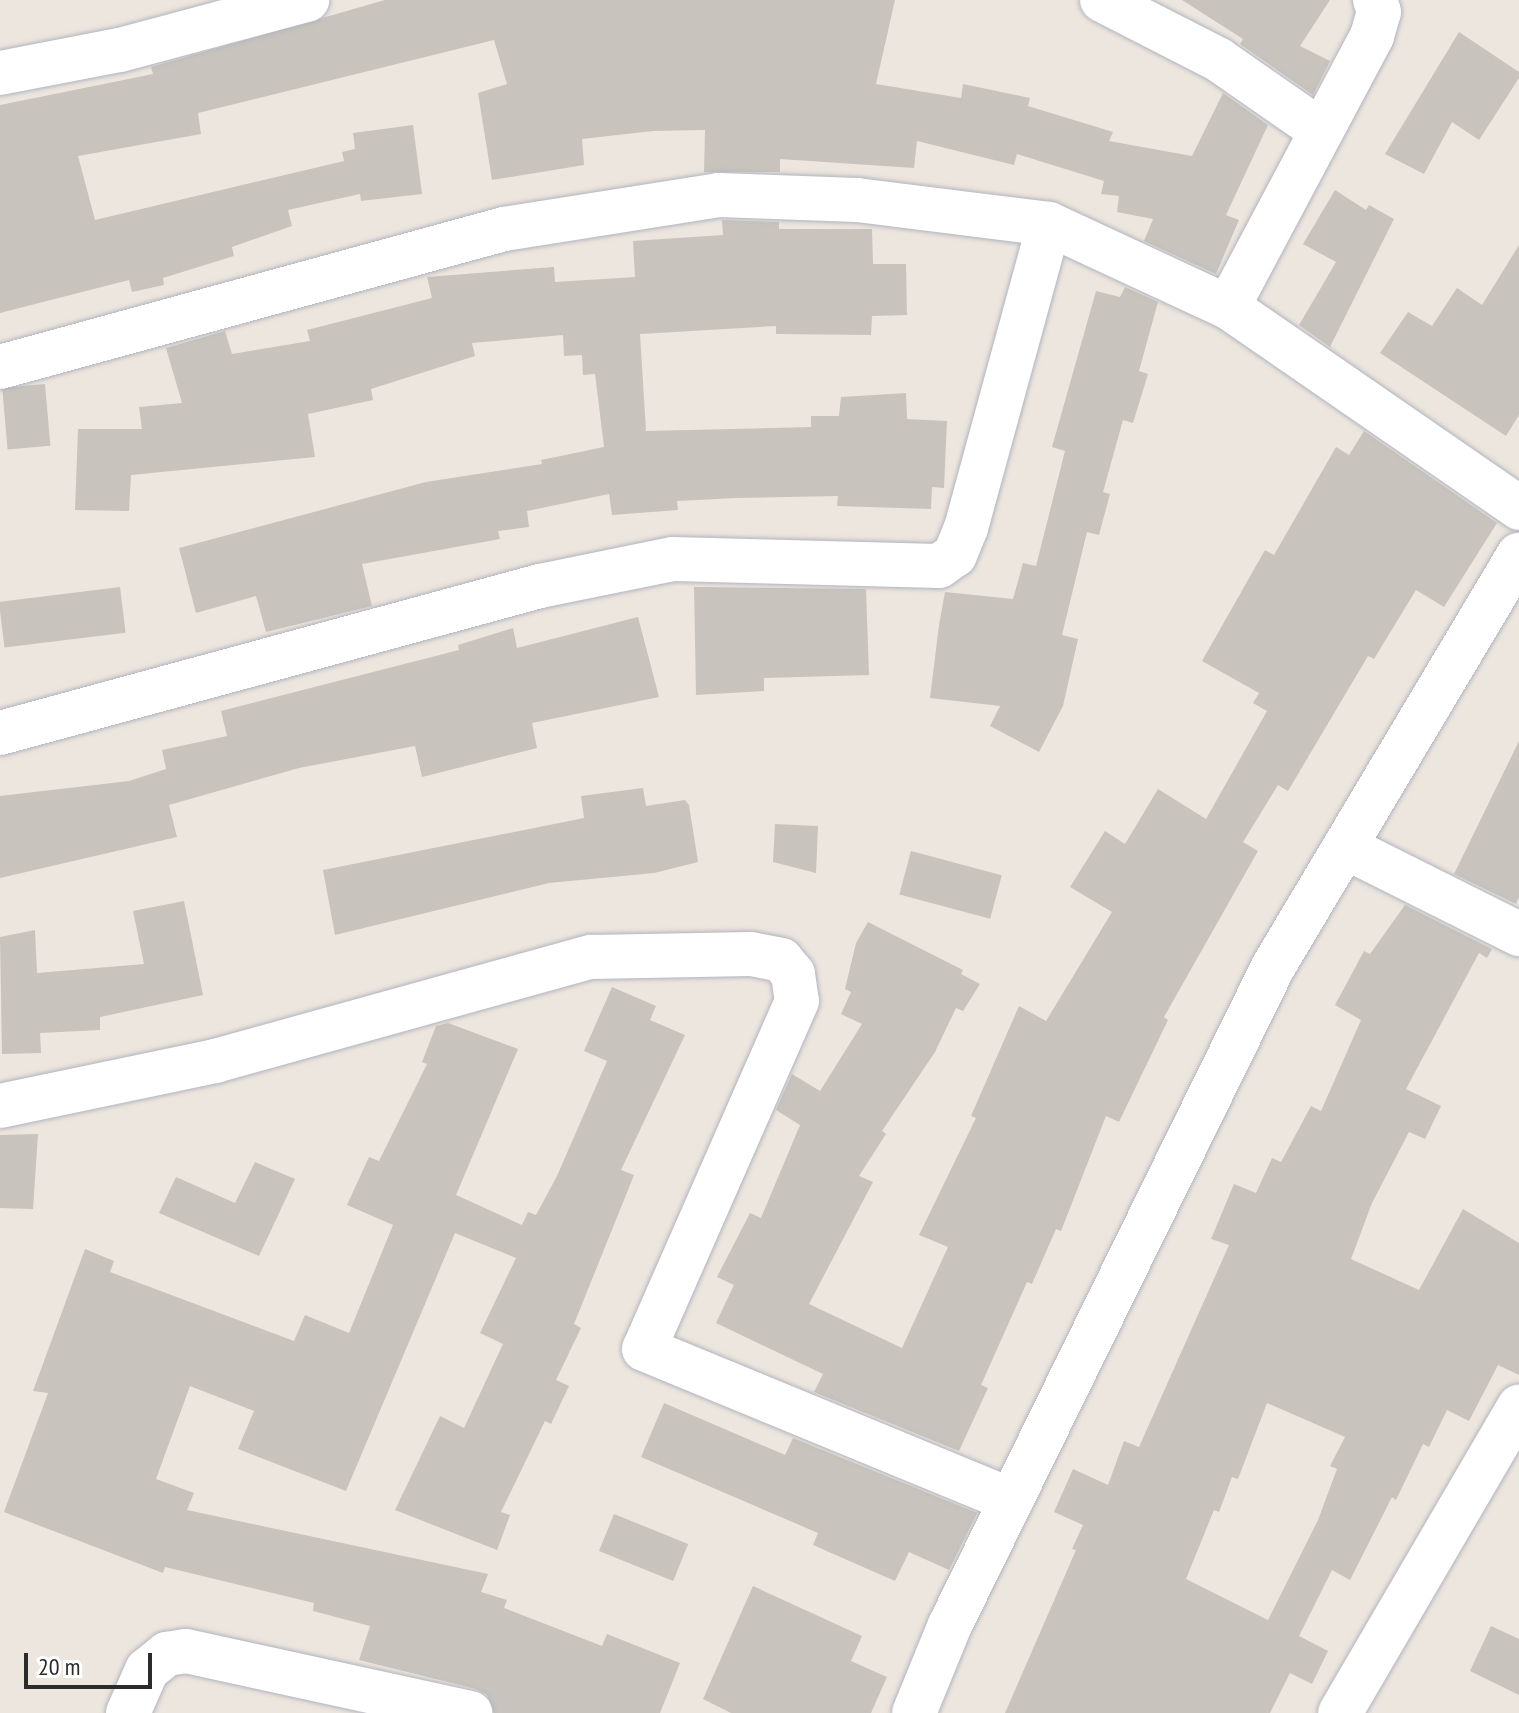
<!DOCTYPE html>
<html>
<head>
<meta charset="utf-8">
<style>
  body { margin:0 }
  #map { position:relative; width:1519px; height:1713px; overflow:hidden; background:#ede6de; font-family:"PT Sans Narrow",sans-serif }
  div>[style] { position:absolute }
  .building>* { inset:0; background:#c8c3bd; transform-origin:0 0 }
  .roads { filter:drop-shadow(0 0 2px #b1b4be) drop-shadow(0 0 2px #b1b4be) }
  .minor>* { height:44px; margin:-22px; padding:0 22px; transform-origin:22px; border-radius:22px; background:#fff }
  span { translate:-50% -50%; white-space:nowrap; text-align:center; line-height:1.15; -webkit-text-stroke:6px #fff; paint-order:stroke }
  .scale { position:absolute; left:24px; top:1653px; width:128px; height:36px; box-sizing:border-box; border:4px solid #2b2b2b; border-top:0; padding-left:10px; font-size:24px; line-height:28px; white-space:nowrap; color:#2b2b2b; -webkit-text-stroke:6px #fff; paint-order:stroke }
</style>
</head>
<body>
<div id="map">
  <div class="building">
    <div style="clip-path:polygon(385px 0,895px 0,876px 84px,961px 98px,963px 84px,1030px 98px,1028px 106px,1113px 132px,1109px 141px,1192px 156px,1223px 93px,1268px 125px,1226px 215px,1239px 220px,1216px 274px,1144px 241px,1153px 219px,1117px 212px,1119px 196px,1101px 194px,1104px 181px,1017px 154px,1014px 165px,917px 141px,914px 168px,780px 159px,780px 172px,704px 172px,705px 130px,653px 131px,582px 139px,584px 165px,492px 180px,478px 93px,507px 84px,494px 40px,198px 113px,201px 134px,78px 156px,95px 220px,344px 161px,342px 152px,355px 149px,353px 133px,413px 125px,422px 194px,361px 201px,360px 194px,288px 210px,292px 226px,232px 247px,234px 256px,163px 278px,164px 285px,132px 292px,129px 280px,0 313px,0 105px,153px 74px,151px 67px)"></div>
    <div style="clip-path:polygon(1182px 0,1330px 0,1300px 46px,1330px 61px,1313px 95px,1240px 44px,1243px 39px)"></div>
    <div style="clip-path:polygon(1459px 32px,1519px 72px,1519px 78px,1479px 140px,1452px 122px,1424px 174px,1385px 154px)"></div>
    <div style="clip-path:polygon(1335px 190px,1366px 210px,1369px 205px,1394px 219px,1330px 347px,1299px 325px,1336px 262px,1303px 244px)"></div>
    <div style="clip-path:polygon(722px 220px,779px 222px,779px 229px,872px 229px,873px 264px,906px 264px,907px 315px,872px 316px,871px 335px,776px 334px,776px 326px,640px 334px,646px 431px,811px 427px,811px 416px,839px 416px,841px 397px,906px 393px,907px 419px,947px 421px,944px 488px,932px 487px,931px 509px,837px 506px,838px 496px,736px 498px,677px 501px,678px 510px,612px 515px,609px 494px,527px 511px,529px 527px,498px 531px,500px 539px,362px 564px,372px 606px,266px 632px,256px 596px,196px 613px,179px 548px,426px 482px,542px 464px,541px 460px,604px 447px,595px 374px,583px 375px,582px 355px,564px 356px,563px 335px,472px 343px,475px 356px,371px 389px,373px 400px,308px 414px,315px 457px,131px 475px,129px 511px,75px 510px,78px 429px,142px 429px,139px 407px,182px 403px,166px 348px,225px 331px,232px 354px,310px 341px,307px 330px,432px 298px,427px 277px,554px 267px,555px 282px,635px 277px,633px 241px,723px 235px)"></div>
    <div style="clip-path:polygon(1519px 245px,1519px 415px,1506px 436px,1380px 353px,1408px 312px,1432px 326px,1457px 288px,1482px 305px)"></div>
    <div style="clip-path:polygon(1125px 287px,1158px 302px,1139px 371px,1148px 374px,1133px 423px,1123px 420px,1103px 492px,1110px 494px,1099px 535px,1087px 532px,1062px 635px,1078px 639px,1063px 706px,1039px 752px,990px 726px,1000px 706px,930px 698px,939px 625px,945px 592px,1013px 599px,1023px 563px,1036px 566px,1065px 451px,1052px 447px,1096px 291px,1120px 297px)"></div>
    <div style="left:45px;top:384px;width:62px;height:43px;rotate:85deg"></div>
    <div style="clip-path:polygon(1364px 431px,1497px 523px,1444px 607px,1416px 590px,1374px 659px,1368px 656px,1288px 791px,1278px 785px,1243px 842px,1258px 851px,1164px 1017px,1168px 1020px,1119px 1122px,1106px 1116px,1061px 1231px,1056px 1229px,1032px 1284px,1027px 1282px,981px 1385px,988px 1388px,959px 1451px,814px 1392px,823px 1374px,716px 1323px,734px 1285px,717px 1277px,750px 1213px,761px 1218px,800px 1125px,776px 1110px,792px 1074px,820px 1091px,862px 1024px,841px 1014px,851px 992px,845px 989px,856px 943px,868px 922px,963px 970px,961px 974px,980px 984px,963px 1011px,956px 1008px,935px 1052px,882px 1131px,886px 1134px,859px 1176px,873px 1182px,809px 1304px,902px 1348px,948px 1247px,919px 1235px,976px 1118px,971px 1116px,1019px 1006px,1046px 1021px,1112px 912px,1070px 887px,1105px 831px,1125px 844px,1158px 789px,1206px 819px,1267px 711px,1253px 703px,1259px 693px,1202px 661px,1265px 550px,1274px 555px,1336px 447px,1349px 455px)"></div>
    <div style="left:120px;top:587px;width:46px;height:122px;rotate:83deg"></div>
    <div style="clip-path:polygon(694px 587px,866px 589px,869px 675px,764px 678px,764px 691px,696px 695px)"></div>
    <div style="clip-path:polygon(638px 617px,659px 697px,532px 723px,537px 748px,422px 777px,415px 746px,299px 768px,169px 805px,177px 837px,0 878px,0 796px,129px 781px,166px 769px,162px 750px,227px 736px,221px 711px,459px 650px,458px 645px,513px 628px,517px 648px)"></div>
    <div style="clip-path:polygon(1519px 741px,1519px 897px,1516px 904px,1454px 874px)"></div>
    <div style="clip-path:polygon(643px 788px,646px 806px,685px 800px,689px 805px,698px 862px,654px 873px,549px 883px,335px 935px,323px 870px,584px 818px,581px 796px)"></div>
    <div style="clip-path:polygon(775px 824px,818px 826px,816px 873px,773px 862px)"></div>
    <div style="left:911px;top:851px;width:94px;height:45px;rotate:15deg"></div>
    <div style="clip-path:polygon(184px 901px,203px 995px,100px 1017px,100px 1030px,40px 1033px,41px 1053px,2px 1054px,0 937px,35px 930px,37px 973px,144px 964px,133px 911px)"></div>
    <div style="clip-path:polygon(evenodd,1405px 905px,1492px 949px,1487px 958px,1479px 953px,1406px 1089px,1441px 1106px,1425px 1139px,1409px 1132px,1372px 1203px,1351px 1259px,1419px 1290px,1463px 1209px,1519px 1243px,1519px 1375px,1498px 1365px,1469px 1421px,1447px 1410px,1429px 1447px,1423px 1444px,1396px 1500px,1392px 1497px,1350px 1580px,1332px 1570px,1299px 1636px,1328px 1651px,1312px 1684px,1290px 1673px,1270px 1713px,1005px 1713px,1076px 1550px,1072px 1549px,1083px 1525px,1054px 1512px,1073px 1469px,1108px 1485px,1124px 1441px,1139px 1447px,1229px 1245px,1211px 1239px,1234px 1184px,1256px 1193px,1272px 1158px,1281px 1162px,1311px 1106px,1321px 1111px,1361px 1020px,1335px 1005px,1364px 951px,1370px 954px,1405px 905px,1267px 1403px,1345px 1437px,1330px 1466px,1337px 1469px,1318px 1520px,1268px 1620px,1186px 1579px,1214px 1510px,1219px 1512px,1232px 1477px,1238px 1479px,1267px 1403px)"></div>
    <div style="clip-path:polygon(612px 987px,656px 1006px,650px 1020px,685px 1035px,621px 1170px,634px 1175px,574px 1324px,581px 1328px,556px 1380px,569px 1386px,551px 1424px,545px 1421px,501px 1512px,510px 1515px,497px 1550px,395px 1510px,440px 1416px,464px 1428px,503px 1344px,480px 1333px,516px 1258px,455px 1233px,346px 1491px,238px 1449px,254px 1411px,190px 1386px,156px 1479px,194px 1493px,187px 1510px,488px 1574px,481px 1592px,507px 1600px,504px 1608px,602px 1646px,607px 1634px,680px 1663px,660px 1713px,494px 1713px,487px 1695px,476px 1689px,359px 1660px,370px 1626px,313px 1611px,314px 1603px,165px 1567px,163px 1573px,4px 1512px,48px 1393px,33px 1391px,85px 1249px,114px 1261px,110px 1272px,294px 1341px,305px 1315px,349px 1333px,393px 1225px,347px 1205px,369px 1157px,379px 1161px,427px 1064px,422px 1062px,436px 1026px,448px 1023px,518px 1049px,456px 1195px,522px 1225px,528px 1212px,536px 1215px,557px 1176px,607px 1061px,584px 1051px)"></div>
    <div style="clip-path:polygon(38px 1134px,33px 1209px,0 1208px,0 1135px)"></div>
    <div style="clip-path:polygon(255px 1162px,295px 1179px,259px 1256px,159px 1213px,176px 1177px,235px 1203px)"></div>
    <div style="clip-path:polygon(664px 1403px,785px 1455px,793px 1438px,977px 1513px,949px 1570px,909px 1552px,895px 1581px,813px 1545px,818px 1533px,641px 1457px)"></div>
    <div style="left:614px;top:1514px;width:80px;height:40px;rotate:22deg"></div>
    <div style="clip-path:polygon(753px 1586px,862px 1636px,851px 1661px,887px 1677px,871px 1713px,731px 1713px,703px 1699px)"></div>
    <div style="clip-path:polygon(1491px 1626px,1519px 1639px,1519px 1695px,1470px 1671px)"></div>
  </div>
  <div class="roads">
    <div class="minor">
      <div style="left:1102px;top:0;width:131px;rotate:27.1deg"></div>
      <div style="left:1219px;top:60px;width:124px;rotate:34.8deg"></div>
      <div style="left:0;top:73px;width:122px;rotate:-10.9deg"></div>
      <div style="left:120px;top:50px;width:194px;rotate:-15deg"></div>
      <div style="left:1228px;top:307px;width:307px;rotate:-62deg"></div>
      <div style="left:1372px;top:36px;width:25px;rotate:-74deg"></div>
      <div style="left:1379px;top:12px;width:13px;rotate:-108deg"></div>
      <div style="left:0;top:367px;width:523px;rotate:-15.31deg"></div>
      <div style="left:504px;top:229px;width:218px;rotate:-9deg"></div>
      <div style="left:719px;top:195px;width:138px;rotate:2.1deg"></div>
      <div style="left:857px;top:200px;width:193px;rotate:7.1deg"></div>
      <div style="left:1049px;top:224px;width:197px;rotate:24.9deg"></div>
      <div style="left:1228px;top:307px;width:354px;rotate:34.6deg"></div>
      <div style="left:0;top:733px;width:560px;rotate:-15.23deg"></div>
      <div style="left:540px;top:586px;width:136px;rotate:-11.5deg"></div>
      <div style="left:673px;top:559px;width:266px;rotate:1.5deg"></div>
      <div style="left:939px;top:566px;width:19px;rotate:-35deg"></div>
      <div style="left:955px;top:555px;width:29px;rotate:-68deg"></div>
      <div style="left:966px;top:528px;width:315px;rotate:-74.7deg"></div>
      <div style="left:1345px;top:847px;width:195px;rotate:26.6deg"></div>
      <div style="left:0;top:1106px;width:220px;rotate:-11.8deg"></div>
      <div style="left:215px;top:1061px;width:390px;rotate:-15.5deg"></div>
      <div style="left:591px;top:957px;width:160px;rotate:-1.1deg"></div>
      <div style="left:751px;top:954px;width:31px;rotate:11deg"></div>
      <div style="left:781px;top:960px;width:18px;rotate:49deg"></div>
      <div style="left:793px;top:974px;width:27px;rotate:82deg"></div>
      <div style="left:797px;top:1001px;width:380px;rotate:113.7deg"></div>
      <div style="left:644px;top:1349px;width:397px;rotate:22.4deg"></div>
      <div style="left:128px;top:1713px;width:47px;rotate:-66.2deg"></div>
      <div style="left:147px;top:1670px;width:26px;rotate:-39deg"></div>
      <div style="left:167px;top:1654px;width:19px;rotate:-9deg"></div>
      <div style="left:186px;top:1651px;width:291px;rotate:12.3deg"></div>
      <div style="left:914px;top:1713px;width:95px;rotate:-67.8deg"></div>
      <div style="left:950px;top:1625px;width:733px;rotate:-63.85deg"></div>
      <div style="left:1273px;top:967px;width:480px;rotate:-59.2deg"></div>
      <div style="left:1340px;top:1713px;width:355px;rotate:-59.7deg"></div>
    </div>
  </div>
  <div class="scale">20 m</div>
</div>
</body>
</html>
